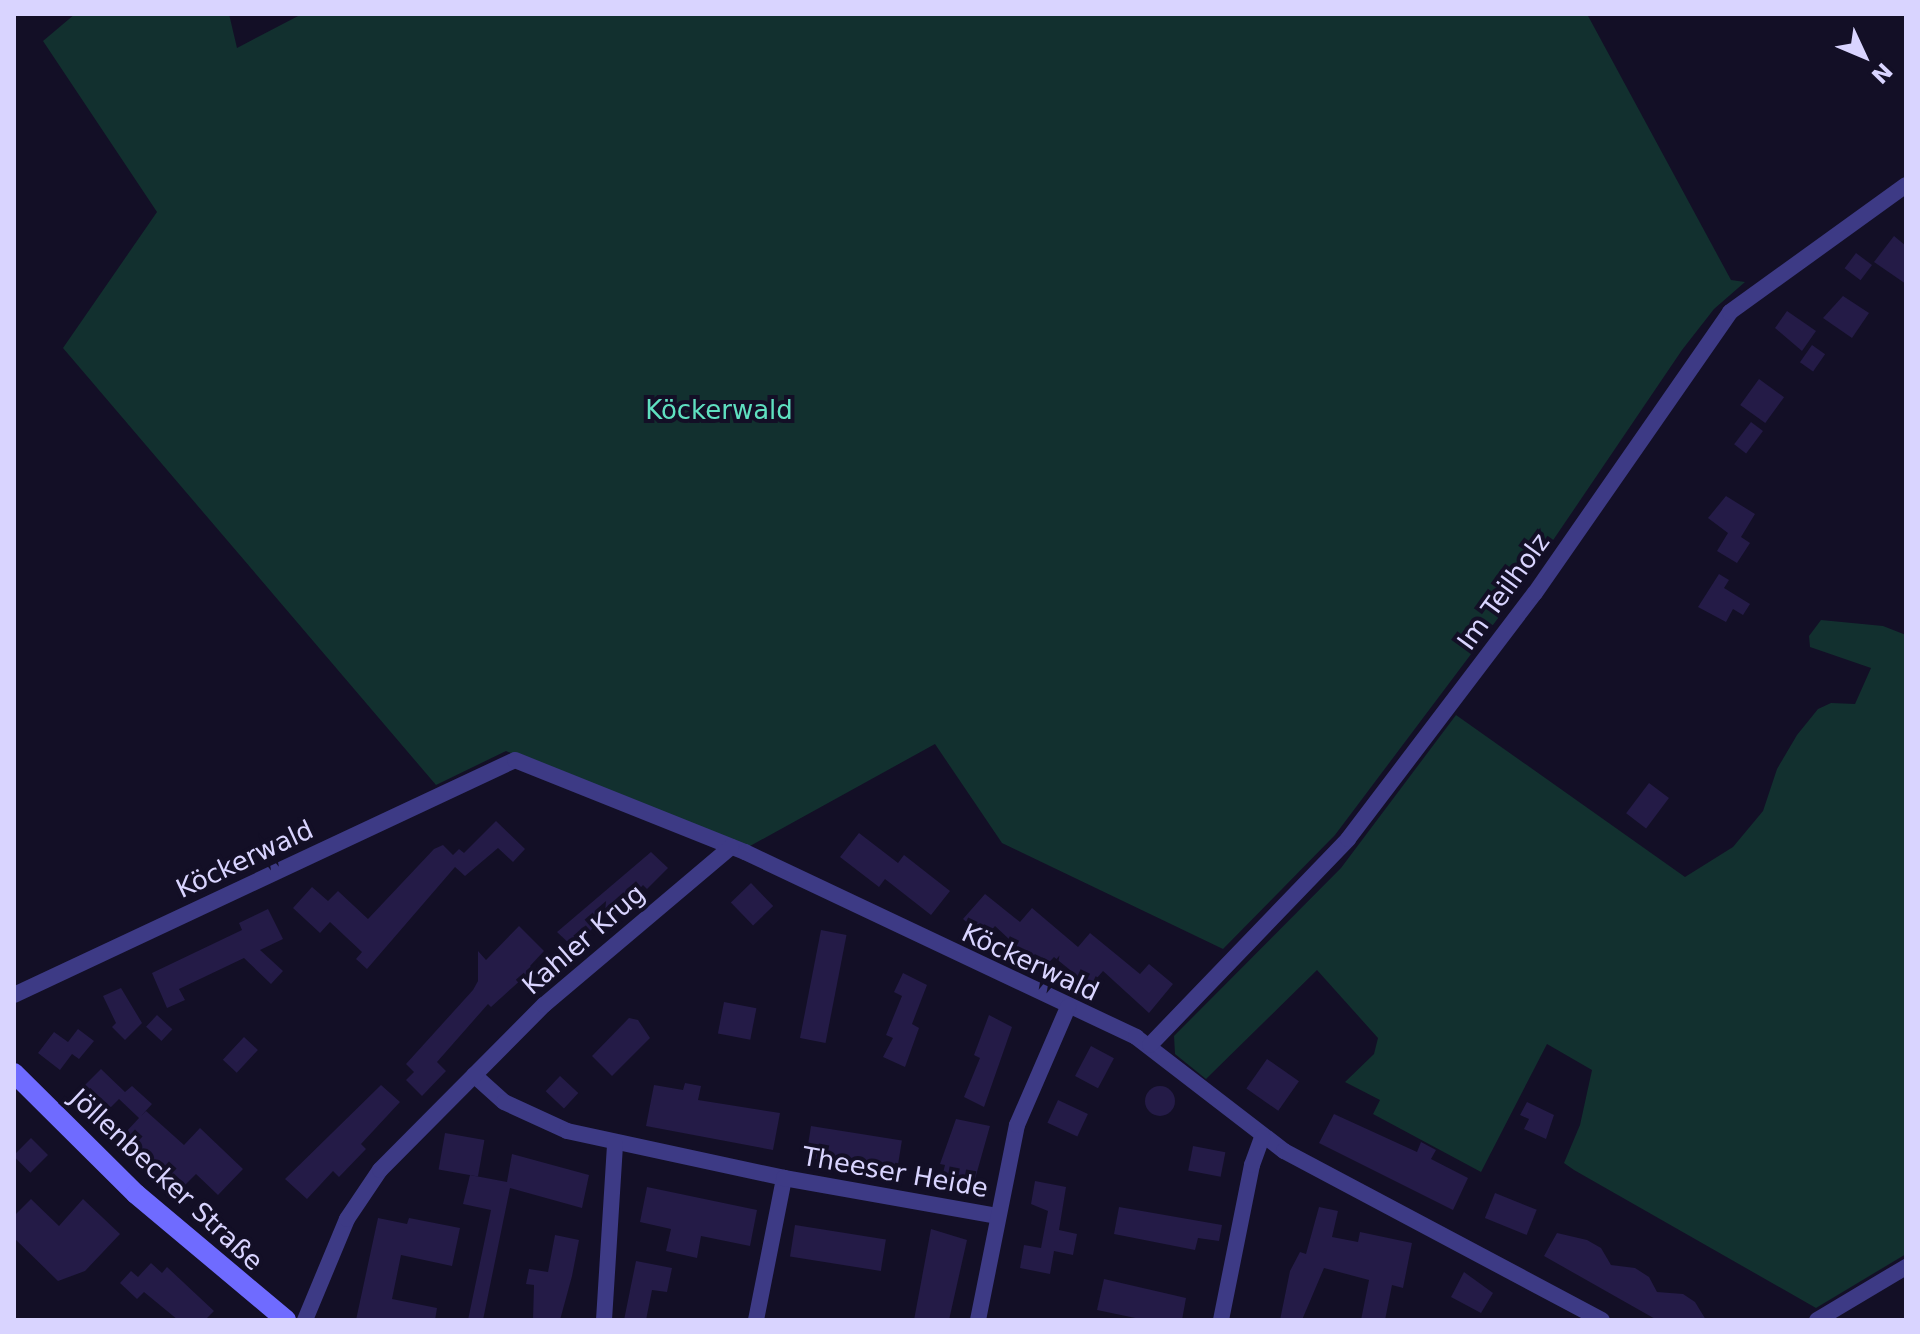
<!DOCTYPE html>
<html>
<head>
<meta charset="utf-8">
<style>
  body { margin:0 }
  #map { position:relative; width:1920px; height:1334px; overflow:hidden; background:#130f26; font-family:"DejaVu Sans",sans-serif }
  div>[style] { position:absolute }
  .green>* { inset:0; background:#12302f }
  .building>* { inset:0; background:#241b47; transform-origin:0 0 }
  .round { border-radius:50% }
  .street>* { height:16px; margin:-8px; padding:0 8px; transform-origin:8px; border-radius:8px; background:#3d3a85 }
  .secondary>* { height:20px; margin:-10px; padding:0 10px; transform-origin:10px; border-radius:10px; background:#6f6bff }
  span { translate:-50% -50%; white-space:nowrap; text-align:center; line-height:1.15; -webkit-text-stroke:8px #130f26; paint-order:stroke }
  .park-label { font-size:26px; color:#5fe0c0 }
  .street-label { font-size:26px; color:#d9d4ff }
  .frame { position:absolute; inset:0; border:16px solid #d9d4ff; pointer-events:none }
  .north { position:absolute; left:1824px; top:16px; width:80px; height:80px; -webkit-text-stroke:6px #130f26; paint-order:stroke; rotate:134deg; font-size:22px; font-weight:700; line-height:32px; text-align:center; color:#d9d4ff }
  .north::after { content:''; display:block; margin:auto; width:28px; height:36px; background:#d9d4ff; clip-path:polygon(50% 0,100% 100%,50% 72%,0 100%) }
</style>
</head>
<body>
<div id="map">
  <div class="green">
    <div style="clip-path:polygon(75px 14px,229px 14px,237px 48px,302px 14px,1587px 14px,1731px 280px,1745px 282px,1714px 309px,1682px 350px,1520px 589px,1335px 835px,1223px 949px,1002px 843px,935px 744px,741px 851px,506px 751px,436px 785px,63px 348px,157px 212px,43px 41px)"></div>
    <div style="clip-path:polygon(1821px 620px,1883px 626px,1906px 635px,1906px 1254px,1816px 1308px,1574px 1170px,1564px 1163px,1580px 1125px,1592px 1070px,1547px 1044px,1481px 1172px,1373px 1114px,1380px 1100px,1345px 1082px,1374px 1054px,1378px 1038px,1317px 970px,1206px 1079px,1175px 1054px,1174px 1036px,1341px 868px,1456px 715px,1685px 877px,1733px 847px,1763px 811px,1777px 769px,1797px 735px,1818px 709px,1831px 703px,1855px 704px,1871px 668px,1810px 647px,1809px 636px)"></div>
  </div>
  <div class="building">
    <div style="clip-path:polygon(1894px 236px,1906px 246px,1906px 284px,1874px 262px)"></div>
    <div style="left:1856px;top:253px;width:20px;height:19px;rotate:37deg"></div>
    <div style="clip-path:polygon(1843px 296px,1869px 313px,1852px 338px,1823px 318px)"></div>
    <div style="clip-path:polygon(1787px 311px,1816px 331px,1802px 351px,1775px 328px)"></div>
    <div style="left:1812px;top:345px;width:16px;height:21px;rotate:35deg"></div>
    <div style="left:1759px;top:379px;width:31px;height:32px;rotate:36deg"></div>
    <div style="left:1751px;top:422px;width:15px;height:28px;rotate:37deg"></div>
    <div style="clip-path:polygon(1726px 496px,1755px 514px,1741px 537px,1750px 543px,1737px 563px,1717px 551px,1728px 533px,1708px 518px)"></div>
    <div style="clip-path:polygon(1719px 574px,1729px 580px,1724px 588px,1750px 604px,1743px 615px,1733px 609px,1726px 622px,1698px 607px)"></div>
    <div style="left:1649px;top:783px;width:25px;height:38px;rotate:37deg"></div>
    <div style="clip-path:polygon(496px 821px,525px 849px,513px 862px,498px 848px,465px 876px,455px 867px,367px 969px,356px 959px,362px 952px,330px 922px,320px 933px,293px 908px,312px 887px,328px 901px,338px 891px,368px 919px,434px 849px,443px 845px,453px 855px,459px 849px,464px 853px)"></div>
    <div style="clip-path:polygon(859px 833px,898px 863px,904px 855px,950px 891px,931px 915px,885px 879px,879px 887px,840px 857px)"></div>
    <div style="clip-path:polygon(651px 852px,668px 868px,647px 889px,643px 885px,611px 919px,606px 914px,574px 948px,557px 932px)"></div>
    <div style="left:751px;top:883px;width:32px;height:28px;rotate:46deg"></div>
    <div style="clip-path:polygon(985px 894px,1020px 922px,1032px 908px,1078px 947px,1090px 933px,1140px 974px,1149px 964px,1173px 984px,1149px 1013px,1103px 971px,1090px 986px,1054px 957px,1042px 970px,995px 926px,985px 938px,963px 919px)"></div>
    <div style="clip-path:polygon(268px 909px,283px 939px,260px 950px,283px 971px,271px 984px,244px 958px,179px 989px,185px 1000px,167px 1008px,152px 973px,242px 930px,239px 923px)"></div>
    <div style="clip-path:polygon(519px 926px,544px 951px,530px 966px,533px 969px,491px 1007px,488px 1004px,437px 1062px,446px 1071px,422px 1096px,406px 1080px,414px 1072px,406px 1064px,473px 990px,478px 981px,478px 951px,486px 960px)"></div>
    <div style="left:821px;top:930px;width:26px;height:110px;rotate:11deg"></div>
    <div style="clip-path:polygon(903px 973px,927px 985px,912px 1024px,919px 1028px,905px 1067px,883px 1057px,893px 1038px,886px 1035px,902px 996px,894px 992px)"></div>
    <div style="clip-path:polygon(121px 988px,142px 1023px,125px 1040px,112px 1027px,116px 1023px,103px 996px)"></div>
    <div style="left:724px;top:1002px;width:33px;height:32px;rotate:11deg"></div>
    <div style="left:157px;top:1015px;width:21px;height:16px;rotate:43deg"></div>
    <div style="clip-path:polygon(989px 1015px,1012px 1027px,984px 1107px,964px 1097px,980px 1058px,974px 1055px)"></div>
    <div style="clip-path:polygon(629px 1018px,638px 1020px,650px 1038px,612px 1076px,592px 1056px)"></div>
    <div style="clip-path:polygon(78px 1029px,94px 1041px,79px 1059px,72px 1054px,60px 1070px,38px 1053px,54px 1032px,68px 1042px)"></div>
    <div style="left:244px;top:1037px;width:19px;height:31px;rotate:43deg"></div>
    <div style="left:1091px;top:1046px;width:26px;height:34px;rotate:28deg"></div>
    <div style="left:1267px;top:1059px;width:39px;height:36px;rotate:35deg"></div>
    <div style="clip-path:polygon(101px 1069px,125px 1092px,132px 1086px,152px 1104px,141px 1116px,146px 1111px,184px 1145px,200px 1128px,243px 1169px,218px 1195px,196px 1174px,180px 1190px,126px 1132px,139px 1118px,119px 1099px,105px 1113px,81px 1089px)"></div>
    <div style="left:560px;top:1076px;width:25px;height:21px;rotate:43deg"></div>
    <div style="clip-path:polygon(685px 1083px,701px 1086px,698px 1100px,780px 1113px,773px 1150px,646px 1126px,654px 1085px,683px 1090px)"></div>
    <div style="clip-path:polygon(381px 1085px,400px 1102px,361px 1144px,366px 1149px,339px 1177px,333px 1171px,307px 1199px,285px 1179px)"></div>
    <div class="round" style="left:1145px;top:1086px;width:30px;height:30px"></div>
    <div style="left:1058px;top:1100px;width:33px;height:25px;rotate:25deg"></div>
    <div style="clip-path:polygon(1527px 1102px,1554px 1115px,1546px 1139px,1524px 1129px,1529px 1119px,1520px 1115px)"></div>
    <div style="clip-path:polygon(1334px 1114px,1417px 1152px,1421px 1142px,1436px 1150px,1431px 1159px,1468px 1178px,1453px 1210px,1319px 1143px)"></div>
    <div style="clip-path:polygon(956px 1119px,990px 1126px,975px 1179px,943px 1173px,945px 1165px,940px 1164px)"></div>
    <div style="left:811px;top:1126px;width:92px;height:32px;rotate:9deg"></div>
    <div style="left:445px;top:1133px;width:40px;height:37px;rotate:10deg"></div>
    <div style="left:31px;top:1138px;width:24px;height:25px;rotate:45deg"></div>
    <div style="left:1193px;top:1146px;width:33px;height:25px;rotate:11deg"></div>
    <div style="clip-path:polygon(512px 1154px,589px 1175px,582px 1208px,510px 1188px,483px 1320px,468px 1320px,491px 1210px,463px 1204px,470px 1175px,507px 1182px)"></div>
    <div style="clip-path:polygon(1035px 1181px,1066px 1187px,1059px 1230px,1077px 1234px,1073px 1255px,1054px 1251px,1050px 1274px,1020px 1268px,1024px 1245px,1041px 1248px,1048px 1211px,1031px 1204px)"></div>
    <div style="clip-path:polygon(647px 1187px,757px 1210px,750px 1246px,701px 1236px,697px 1258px,666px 1251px,671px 1229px,640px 1222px)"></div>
    <div style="left:1495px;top:1193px;width:45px;height:27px;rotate:22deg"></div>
    <div style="clip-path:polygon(31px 1199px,59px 1226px,83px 1199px,120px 1234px,85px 1271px,58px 1281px,14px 1238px,14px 1216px)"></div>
    <div style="clip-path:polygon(1119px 1207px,1222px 1225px,1219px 1241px,1198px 1238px,1195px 1250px,1114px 1234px)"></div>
    <div style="clip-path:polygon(1319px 1207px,1338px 1211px,1332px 1237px,1358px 1242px,1360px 1232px,1412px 1243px,1403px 1288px,1392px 1285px,1385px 1320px,1361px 1320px,1369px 1280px,1324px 1268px,1302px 1320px,1280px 1320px,1290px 1271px,1300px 1252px,1306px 1254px)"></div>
    <div style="clip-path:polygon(378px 1218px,407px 1224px,409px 1218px,460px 1228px,452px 1266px,401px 1255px,392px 1299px,437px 1308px,435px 1320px,356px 1320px)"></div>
    <div style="left:795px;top:1225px;width:92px;height:32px;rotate:9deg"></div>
    <div style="clip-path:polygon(931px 1229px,967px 1240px,949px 1320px,914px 1320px)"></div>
    <div style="clip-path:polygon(1557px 1233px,1587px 1240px,1601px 1248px,1611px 1265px,1635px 1268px,1649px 1277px,1657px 1292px,1683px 1294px,1695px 1302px,1706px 1320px,1657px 1320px,1544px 1256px)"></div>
    <div style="clip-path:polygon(555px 1235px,579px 1240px,572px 1276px,560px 1320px,533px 1320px,534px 1285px,526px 1284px,529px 1269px,548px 1272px)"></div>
    <div style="clip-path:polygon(636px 1261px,672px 1268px,667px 1292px,652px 1290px,646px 1320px,624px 1320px)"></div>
    <div style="clip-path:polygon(151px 1263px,162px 1273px,167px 1267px,214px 1311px,205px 1320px,178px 1320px,144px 1292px,137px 1299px,120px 1283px,131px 1271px,138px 1277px)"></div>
    <div style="clip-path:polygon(1464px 1272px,1493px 1293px,1481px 1313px,1451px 1297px)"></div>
    <div style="clip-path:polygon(1104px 1279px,1186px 1298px,1182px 1320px,1145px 1320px,1097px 1310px)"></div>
  </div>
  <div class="street">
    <div style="left:14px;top:995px;width:553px;rotate:-25.13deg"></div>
    <div style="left:515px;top:760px;width:248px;rotate:21.8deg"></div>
    <div style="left:745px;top:852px;width:433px;rotate:25.3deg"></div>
    <div style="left:1136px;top:1037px;width:187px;rotate:37.6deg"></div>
    <div style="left:1284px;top:1151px;width:360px;rotate:28deg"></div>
    <div style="left:1150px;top:1045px;width:286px;rotate:-46.1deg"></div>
    <div style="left:1348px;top:839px;width:309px;rotate:-52.8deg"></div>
    <div style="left:1535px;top:593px;width:342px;rotate:-55.2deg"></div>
    <div style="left:1730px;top:312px;width:217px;rotate:-35.8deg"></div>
    <div style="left:474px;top:1075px;width:40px;rotate:42deg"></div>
    <div style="left:504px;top:1102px;width:69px;rotate:24.7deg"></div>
    <div style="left:567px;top:1131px;width:222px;rotate:12.2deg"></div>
    <div style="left:305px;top:1320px;width:109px;rotate:-67.4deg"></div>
    <div style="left:347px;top:1219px;width:59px;rotate:-56deg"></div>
    <div style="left:380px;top:1170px;width:233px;rotate:-45.2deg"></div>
    <div style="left:544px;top:1005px;width:245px;rotate:-40.2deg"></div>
    <div style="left:604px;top:1320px;width:176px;rotate:-86.4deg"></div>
    <div style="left:756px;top:1320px;width:145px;rotate:-78.8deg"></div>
    <div style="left:784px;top:1178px;width:216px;rotate:10.1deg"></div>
    <div style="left:978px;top:1320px;width:199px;rotate:-78.7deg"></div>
    <div style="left:1017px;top:1125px;width:129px;rotate:-66.6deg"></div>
    <div style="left:1221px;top:1320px;width:158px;rotate:-78.7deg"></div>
    <div style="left:1252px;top:1165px;width:30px;rotate:-70deg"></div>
    <div style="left:1817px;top:1320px;width:104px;rotate:-30.8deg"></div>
  </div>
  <div class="secondary">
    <div style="left:14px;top:1073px;width:172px;rotate:44.8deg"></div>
    <div style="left:136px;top:1194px;width:196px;rotate:40deg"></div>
  </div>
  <div class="park-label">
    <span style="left:719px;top:411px">Köckerwald</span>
  </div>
  <div class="street-label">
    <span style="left:1504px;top:592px;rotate:-54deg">Im Teilholz</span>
    <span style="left:245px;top:860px;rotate:-25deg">Köckerwald</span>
    <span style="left:584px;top:940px;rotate:-41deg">Kahler Krug</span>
    <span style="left:1030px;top:963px;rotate:25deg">Köckerwald</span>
    <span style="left:895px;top:1173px;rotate:10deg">Theeser Heide</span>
    <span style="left:166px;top:1180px;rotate:43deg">Jöllenbecker Straße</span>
  </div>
  <div class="frame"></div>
  <div class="north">N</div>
</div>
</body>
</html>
